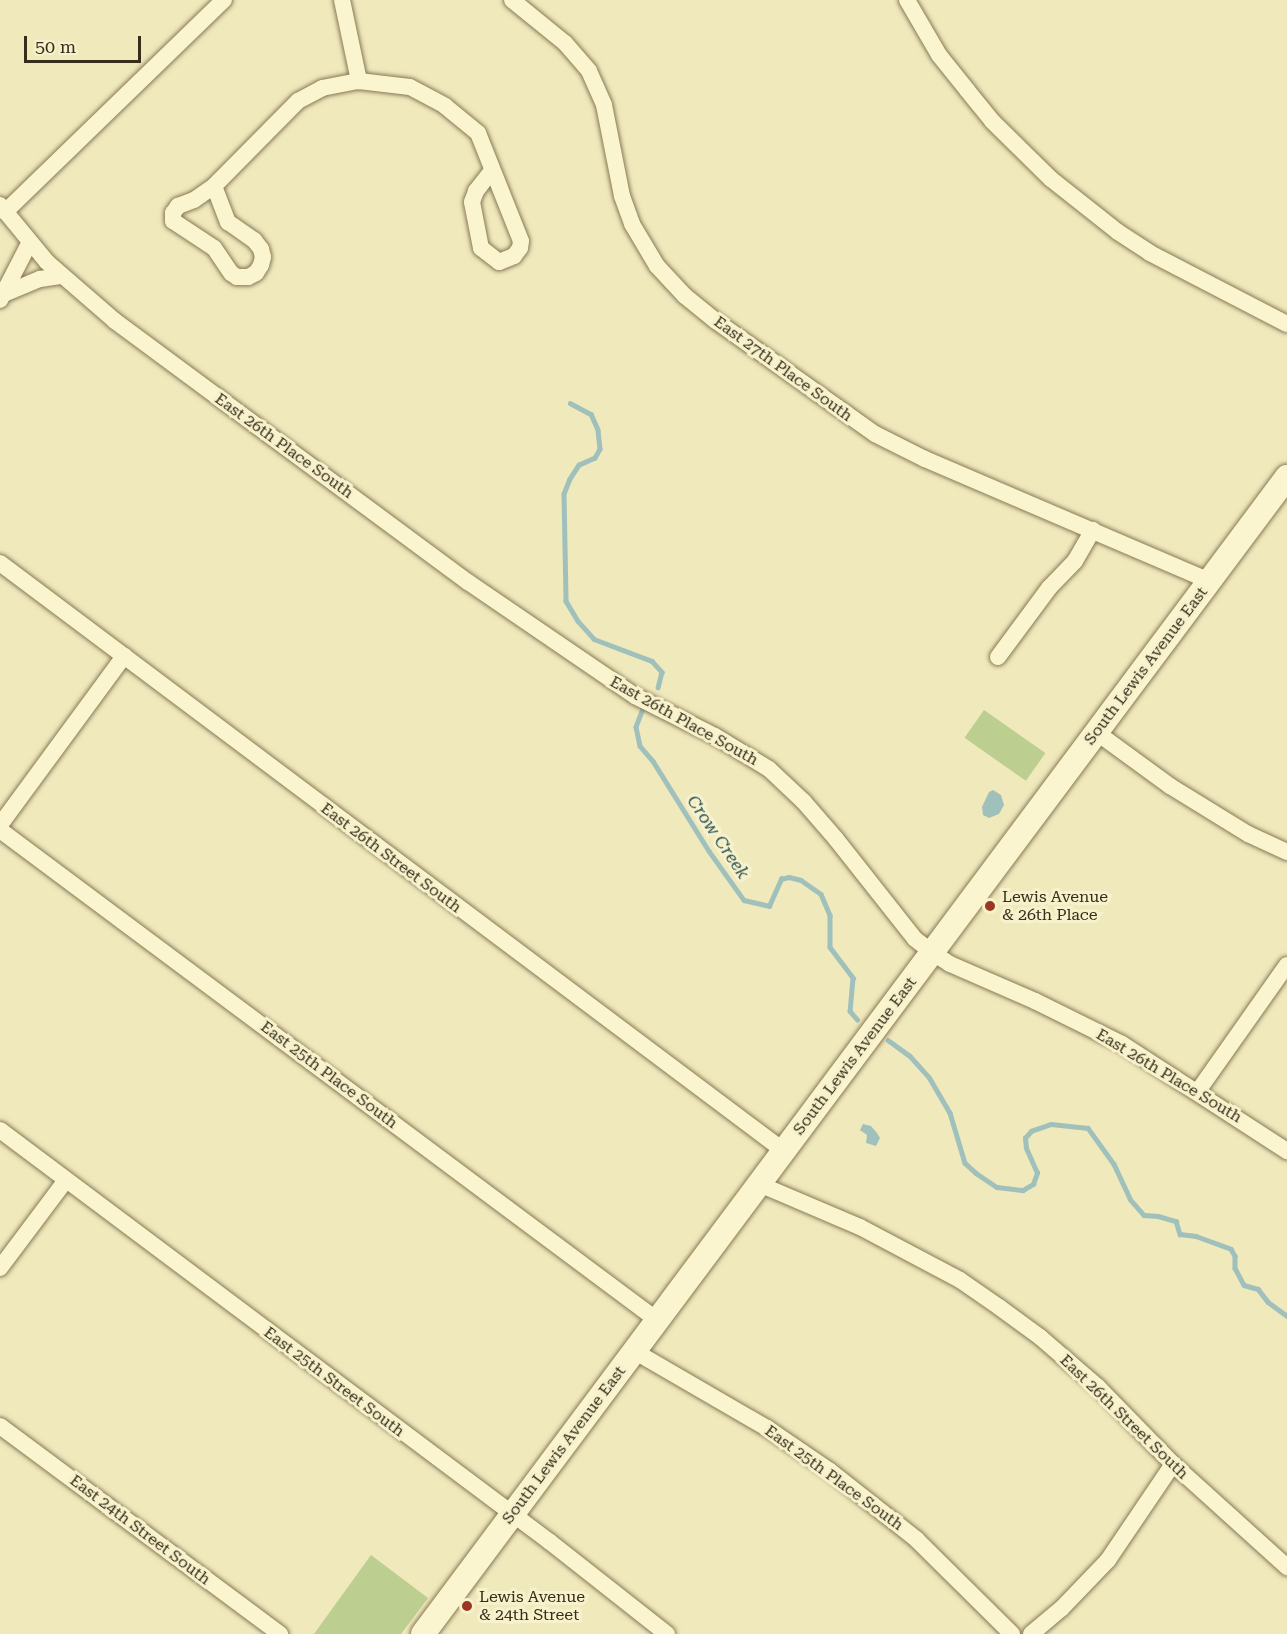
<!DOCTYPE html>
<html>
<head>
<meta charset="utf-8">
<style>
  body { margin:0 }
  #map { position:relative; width:1287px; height:1634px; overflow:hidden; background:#f0e9bc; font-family:"Roboto Serif",serif }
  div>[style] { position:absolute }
  .green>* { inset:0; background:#bcce90; transform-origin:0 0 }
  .water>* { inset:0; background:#a0c0bc }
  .stream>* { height:4.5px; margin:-2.25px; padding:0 2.25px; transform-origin:2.25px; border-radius:2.25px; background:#a0c0bc }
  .roads { filter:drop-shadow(0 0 2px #887955) drop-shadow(0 0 2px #887955) }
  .minor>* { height:16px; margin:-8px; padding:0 8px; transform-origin:8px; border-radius:8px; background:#faf5cf }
  .secondary>* { height:24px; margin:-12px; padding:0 12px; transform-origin:12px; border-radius:12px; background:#faf5cf }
  .dots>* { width:16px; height:16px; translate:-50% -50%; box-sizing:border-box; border:3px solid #f7f2cc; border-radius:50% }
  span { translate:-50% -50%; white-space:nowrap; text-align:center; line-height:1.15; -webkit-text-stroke:6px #f7f2cc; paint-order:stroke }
  .street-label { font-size:16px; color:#362d1a }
  .poi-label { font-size:16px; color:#362d1a }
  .left { translate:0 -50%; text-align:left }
  .water-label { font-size:18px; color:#295257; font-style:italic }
  .scale { position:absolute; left:24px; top:36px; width:117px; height:27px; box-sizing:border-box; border:3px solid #362d1a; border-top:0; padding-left:8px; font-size:18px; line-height:21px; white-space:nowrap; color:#362d1a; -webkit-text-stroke:4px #f7f2cc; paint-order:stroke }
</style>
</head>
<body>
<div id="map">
  <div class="green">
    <div style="left:984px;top:710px;width:75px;height:34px;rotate:35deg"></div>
    <div style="clip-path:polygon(371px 1555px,428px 1598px,401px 1634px,314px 1634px)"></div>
  </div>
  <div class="water">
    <div style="clip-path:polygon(993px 790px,1001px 795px,1004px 805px,999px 814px,989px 818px,983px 815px,982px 807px,989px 792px)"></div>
    <div style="clip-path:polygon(863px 1124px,871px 1126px,877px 1133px,880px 1138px,876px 1146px,866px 1143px,867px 1135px,860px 1130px)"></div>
  </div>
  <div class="stream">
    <div style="left:570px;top:403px;width:24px;rotate:28deg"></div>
    <div style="left:591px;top:414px;width:17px;rotate:66deg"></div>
    <div style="left:598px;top:430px;width:19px;rotate:84deg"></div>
    <div style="left:600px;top:449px;width:10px;rotate:119deg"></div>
    <div style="left:595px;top:458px;width:17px;rotate:156deg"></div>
    <div style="left:579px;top:465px;width:17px;rotate:123deg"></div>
    <div style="left:570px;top:479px;width:16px;rotate:112deg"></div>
    <div style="left:564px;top:494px;width:107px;rotate:88.9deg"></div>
    <div style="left:566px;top:601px;width:23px;rotate:59deg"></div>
    <div style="left:578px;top:621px;width:24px;rotate:48deg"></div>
    <div style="left:594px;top:639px;width:62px;rotate:20.8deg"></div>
    <div style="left:652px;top:661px;width:15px;rotate:48deg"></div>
    <div style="left:662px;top:672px;width:16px;rotate:104deg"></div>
    <div style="left:644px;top:706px;width:22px;rotate:111deg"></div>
    <div style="left:636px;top:727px;width:19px;rotate:78deg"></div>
    <div style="left:640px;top:746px;width:20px;rotate:49deg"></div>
    <div style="left:653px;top:761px;width:106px;rotate:58.1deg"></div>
    <div style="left:709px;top:851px;width:60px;rotate:54.5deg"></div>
    <div style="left:744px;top:900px;width:26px;rotate:13deg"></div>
    <div style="left:769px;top:906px;width:30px;rotate:-66deg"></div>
    <div style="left:781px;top:879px;width:8px;rotate:-14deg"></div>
    <div style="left:789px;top:877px;width:12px;rotate:14deg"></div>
    <div style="left:801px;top:880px;width:24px;rotate:35deg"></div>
    <div style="left:821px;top:894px;width:23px;rotate:67deg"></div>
    <div style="left:830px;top:915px;width:32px;rotate:90deg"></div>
    <div style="left:830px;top:947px;width:39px;rotate:53deg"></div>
    <div style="left:853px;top:978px;width:33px;rotate:95deg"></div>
    <div style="left:850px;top:1011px;width:11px;rotate:49deg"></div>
    <div style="left:888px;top:1040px;width:27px;rotate:36deg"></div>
    <div style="left:910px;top:1056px;width:28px;rotate:48deg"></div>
    <div style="left:929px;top:1077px;width:42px;rotate:59.7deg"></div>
    <div style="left:950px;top:1113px;width:52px;rotate:73.3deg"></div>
    <div style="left:965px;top:1163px;width:15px;rotate:42deg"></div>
    <div style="left:976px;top:1173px;width:25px;rotate:34deg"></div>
    <div style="left:997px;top:1187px;width:26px;rotate:7deg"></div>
    <div style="left:1023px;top:1190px;width:12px;rotate:-31deg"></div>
    <div style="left:1033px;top:1184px;width:12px;rotate:-70deg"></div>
    <div style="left:1037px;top:1173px;width:27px;rotate:-114deg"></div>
    <div style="left:1026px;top:1148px;width:10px;rotate:-96deg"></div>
    <div style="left:1025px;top:1138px;width:9px;rotate:-49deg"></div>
    <div style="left:1031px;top:1131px;width:21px;rotate:-19deg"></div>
    <div style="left:1051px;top:1124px;width:37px;rotate:6deg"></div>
    <div style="left:1088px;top:1128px;width:44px;rotate:54.2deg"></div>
    <div style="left:1114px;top:1164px;width:38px;rotate:65deg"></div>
    <div style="left:1130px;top:1199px;width:21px;rotate:49deg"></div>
    <div style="left:1144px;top:1215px;width:14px;rotate:4deg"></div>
    <div style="left:1158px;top:1216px;width:19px;rotate:16deg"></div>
    <div style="left:1176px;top:1221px;width:14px;rotate:73deg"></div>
    <div style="left:1180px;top:1234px;width:16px;rotate:7deg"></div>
    <div style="left:1196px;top:1236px;width:37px;rotate:20deg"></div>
    <div style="left:1231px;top:1249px;width:8px;rotate:60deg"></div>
    <div style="left:1235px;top:1256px;width:12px;rotate:90deg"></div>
    <div style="left:1235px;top:1268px;width:19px;rotate:62deg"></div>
    <div style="left:1244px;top:1285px;width:15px;rotate:16deg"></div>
    <div style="left:1258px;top:1289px;width:16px;rotate:52deg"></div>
    <div style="left:1268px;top:1302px;width:24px;rotate:36deg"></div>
  </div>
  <div class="roads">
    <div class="minor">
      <div style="left:342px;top:0;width:83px;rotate:78.1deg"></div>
      <div style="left:512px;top:0;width:68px;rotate:39.1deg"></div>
      <div style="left:565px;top:43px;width:37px;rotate:49deg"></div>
      <div style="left:589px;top:71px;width:37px;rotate:66deg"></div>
      <div style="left:604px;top:105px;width:93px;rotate:78.8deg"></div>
      <div style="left:622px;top:196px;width:30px;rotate:70deg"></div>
      <div style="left:632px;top:224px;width:49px;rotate:59.2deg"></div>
      <div style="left:657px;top:266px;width:41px;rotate:47deg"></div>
      <div style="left:685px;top:296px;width:40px;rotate:39deg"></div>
      <div style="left:716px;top:321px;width:195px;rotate:35.4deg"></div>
      <div style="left:875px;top:434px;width:56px;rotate:26.6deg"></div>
      <div style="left:925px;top:459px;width:309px;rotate:23.2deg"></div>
      <div style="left:907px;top:0;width:64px;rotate:59.8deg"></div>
      <div style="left:939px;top:55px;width:45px;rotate:51.3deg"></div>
      <div style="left:967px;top:90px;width:40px;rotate:51deg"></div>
      <div style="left:992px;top:121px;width:83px;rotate:44.5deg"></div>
      <div style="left:1051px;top:179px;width:85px;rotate:38.3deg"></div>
      <div style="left:1118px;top:232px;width:38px;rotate:33deg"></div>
      <div style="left:1150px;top:253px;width:154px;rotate:27.4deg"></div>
      <div style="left:214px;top:186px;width:39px;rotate:69deg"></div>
      <div style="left:228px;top:222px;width:32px;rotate:35deg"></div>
      <div style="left:254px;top:240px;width:11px;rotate:52deg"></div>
      <div style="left:261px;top:249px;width:8px;rotate:76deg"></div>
      <div style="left:263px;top:257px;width:8px;rotate:104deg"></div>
      <div style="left:261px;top:265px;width:9px;rotate:122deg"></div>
      <div style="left:256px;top:273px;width:9px;rotate:153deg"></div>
      <div style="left:248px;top:277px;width:11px;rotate:180deg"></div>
      <div style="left:237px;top:277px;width:7px;rotate:-146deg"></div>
      <div style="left:231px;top:273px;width:30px;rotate:-124deg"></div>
      <div style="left:214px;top:248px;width:49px;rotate:-146.6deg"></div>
      <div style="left:173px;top:221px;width:8px;rotate:-90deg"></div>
      <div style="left:173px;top:213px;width:9px;rotate:-54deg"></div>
      <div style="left:178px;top:206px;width:17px;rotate:-21deg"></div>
      <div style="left:194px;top:200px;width:24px;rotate:-35deg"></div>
      <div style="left:214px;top:186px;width:120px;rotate:-45.3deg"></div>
      <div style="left:298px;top:101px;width:27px;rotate:-28deg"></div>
      <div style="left:322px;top:88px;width:38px;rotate:-11deg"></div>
      <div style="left:359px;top:81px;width:51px;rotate:6.7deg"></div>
      <div style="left:410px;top:87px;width:40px;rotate:28deg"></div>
      <div style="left:445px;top:106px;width:43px;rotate:39.3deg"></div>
      <div style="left:478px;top:133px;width:116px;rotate:68.3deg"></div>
      <div style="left:521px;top:241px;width:7px;rotate:98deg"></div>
      <div style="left:520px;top:248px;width:10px;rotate:127deg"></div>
      <div style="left:514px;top:256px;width:16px;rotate:158deg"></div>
      <div style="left:499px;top:262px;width:23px;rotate:-142deg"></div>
      <div style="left:481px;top:248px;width:47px;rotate:-101.1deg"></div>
      <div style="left:472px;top:202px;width:12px;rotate:-70deg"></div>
      <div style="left:476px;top:191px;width:24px;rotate:-52deg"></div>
      <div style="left:0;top:205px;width:74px;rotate:50.5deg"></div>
      <div style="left:47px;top:262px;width:90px;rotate:40.9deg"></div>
      <div style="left:115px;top:321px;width:439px;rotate:36.5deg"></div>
      <div style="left:468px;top:582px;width:202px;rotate:34.3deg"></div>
      <div style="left:635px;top:696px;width:89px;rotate:26.6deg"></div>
      <div style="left:715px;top:736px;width:63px;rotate:31.4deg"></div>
      <div style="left:769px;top:769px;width:48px;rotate:43.3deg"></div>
      <div style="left:804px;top:802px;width:49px;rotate:49.1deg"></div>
      <div style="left:836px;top:839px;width:127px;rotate:51.7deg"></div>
      <div style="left:915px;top:939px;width:23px;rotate:38deg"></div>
      <div style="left:933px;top:953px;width:20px;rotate:33deg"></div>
      <div style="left:950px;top:964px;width:93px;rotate:23.5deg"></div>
      <div style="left:1035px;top:1001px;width:97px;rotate:26.3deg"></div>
      <div style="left:1122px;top:1044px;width:197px;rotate:33deg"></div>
      <div style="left:5px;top:212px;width:305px;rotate:-44.1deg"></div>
      <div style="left:4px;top:294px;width:39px;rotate:-23deg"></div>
      <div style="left:40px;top:279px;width:22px;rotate:-8deg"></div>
      <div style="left:0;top:300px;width:65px;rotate:-62.7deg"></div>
      <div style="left:0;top:563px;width:980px;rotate:36.87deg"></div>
      <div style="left:998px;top:657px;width:86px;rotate:-53.5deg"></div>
      <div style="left:1049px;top:588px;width:37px;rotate:-46deg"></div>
      <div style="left:1075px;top:561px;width:36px;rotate:-60deg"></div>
      <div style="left:1096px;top:732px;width:92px;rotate:36.1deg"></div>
      <div style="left:1170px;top:786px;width:92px;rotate:31.6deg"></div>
      <div style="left:1248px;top:834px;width:43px;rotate:24.8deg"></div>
      <div style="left:0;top:825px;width:210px;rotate:-53.7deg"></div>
      <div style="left:0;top:830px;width:820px;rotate:36.72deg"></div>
      <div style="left:1198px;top:1091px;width:154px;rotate:-54.8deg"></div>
      <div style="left:0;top:1130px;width:687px;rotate:36.84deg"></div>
      <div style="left:550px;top:1542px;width:149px;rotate:38.2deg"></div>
      <div style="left:759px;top:1184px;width:110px;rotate:23.1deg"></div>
      <div style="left:860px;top:1227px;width:113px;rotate:27.9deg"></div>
      <div style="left:960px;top:1280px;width:47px;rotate:34.7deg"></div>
      <div style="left:999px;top:1307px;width:51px;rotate:36.2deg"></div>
      <div style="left:1040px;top:1337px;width:77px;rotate:40.8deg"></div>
      <div style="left:1098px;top:1387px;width:107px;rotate:45.8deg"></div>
      <div style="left:1173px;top:1464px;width:154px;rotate:42.1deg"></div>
      <div style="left:0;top:1268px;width:110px;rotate:-53.1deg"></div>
      <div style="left:634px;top:1351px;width:154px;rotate:30.1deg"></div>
      <div style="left:767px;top:1428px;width:76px;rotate:34.3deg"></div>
      <div style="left:830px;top:1471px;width:110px;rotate:38.3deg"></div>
      <div style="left:916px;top:1539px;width:135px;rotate:44.7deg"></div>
      <div style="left:0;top:1426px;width:349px;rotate:36.6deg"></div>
      <div style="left:1031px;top:1634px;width:39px;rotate:-40deg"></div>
      <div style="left:1061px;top:1609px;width:68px;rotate:-46.2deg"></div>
      <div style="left:1108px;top:1560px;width:116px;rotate:-55.9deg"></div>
    </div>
    <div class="secondary">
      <div style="left:423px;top:1634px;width:1444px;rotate:-53.25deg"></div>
    </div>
  </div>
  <div class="dots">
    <div style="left:990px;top:906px;background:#9a3622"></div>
    <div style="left:467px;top:1606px;background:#9a3622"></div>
  </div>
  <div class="street-label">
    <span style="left:783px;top:369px;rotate:36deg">East 27th Place South</span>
    <span style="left:284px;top:446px;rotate:36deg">East 26th Place South</span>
    <span style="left:1146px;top:666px;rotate:-53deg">South Lewis Avenue East</span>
    <span style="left:684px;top:721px;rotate:29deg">East 26th Place South</span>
    <span style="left:391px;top:858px;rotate:37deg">East 26th Street South</span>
    <span style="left:855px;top:1056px;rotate:-53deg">South Lewis Avenue East</span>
    <span style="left:329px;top:1075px;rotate:37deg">East 25th Place South</span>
    <span style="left:1169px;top:1076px;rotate:31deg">East 26th Place South</span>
    <span style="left:334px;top:1382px;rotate:37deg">East 25th Street South</span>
    <span style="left:1124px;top:1417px;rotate:44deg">East 26th Street South</span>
    <span style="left:564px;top:1445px;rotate:-53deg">South Lewis Avenue East</span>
    <span style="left:834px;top:1478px;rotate:36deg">East 25th Place South</span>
    <span style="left:140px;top:1530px;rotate:37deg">East 24th Street South</span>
  </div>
  <div class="poi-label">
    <span class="left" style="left:1002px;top:906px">Lewis Avenue<br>&amp; 26th Place</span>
    <span class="left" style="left:479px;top:1606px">Lewis Avenue<br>&amp; 24th Street</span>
  </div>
  <div class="water-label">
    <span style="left:718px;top:837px;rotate:56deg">Crow Creek</span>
  </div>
  <div class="scale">50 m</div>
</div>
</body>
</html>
